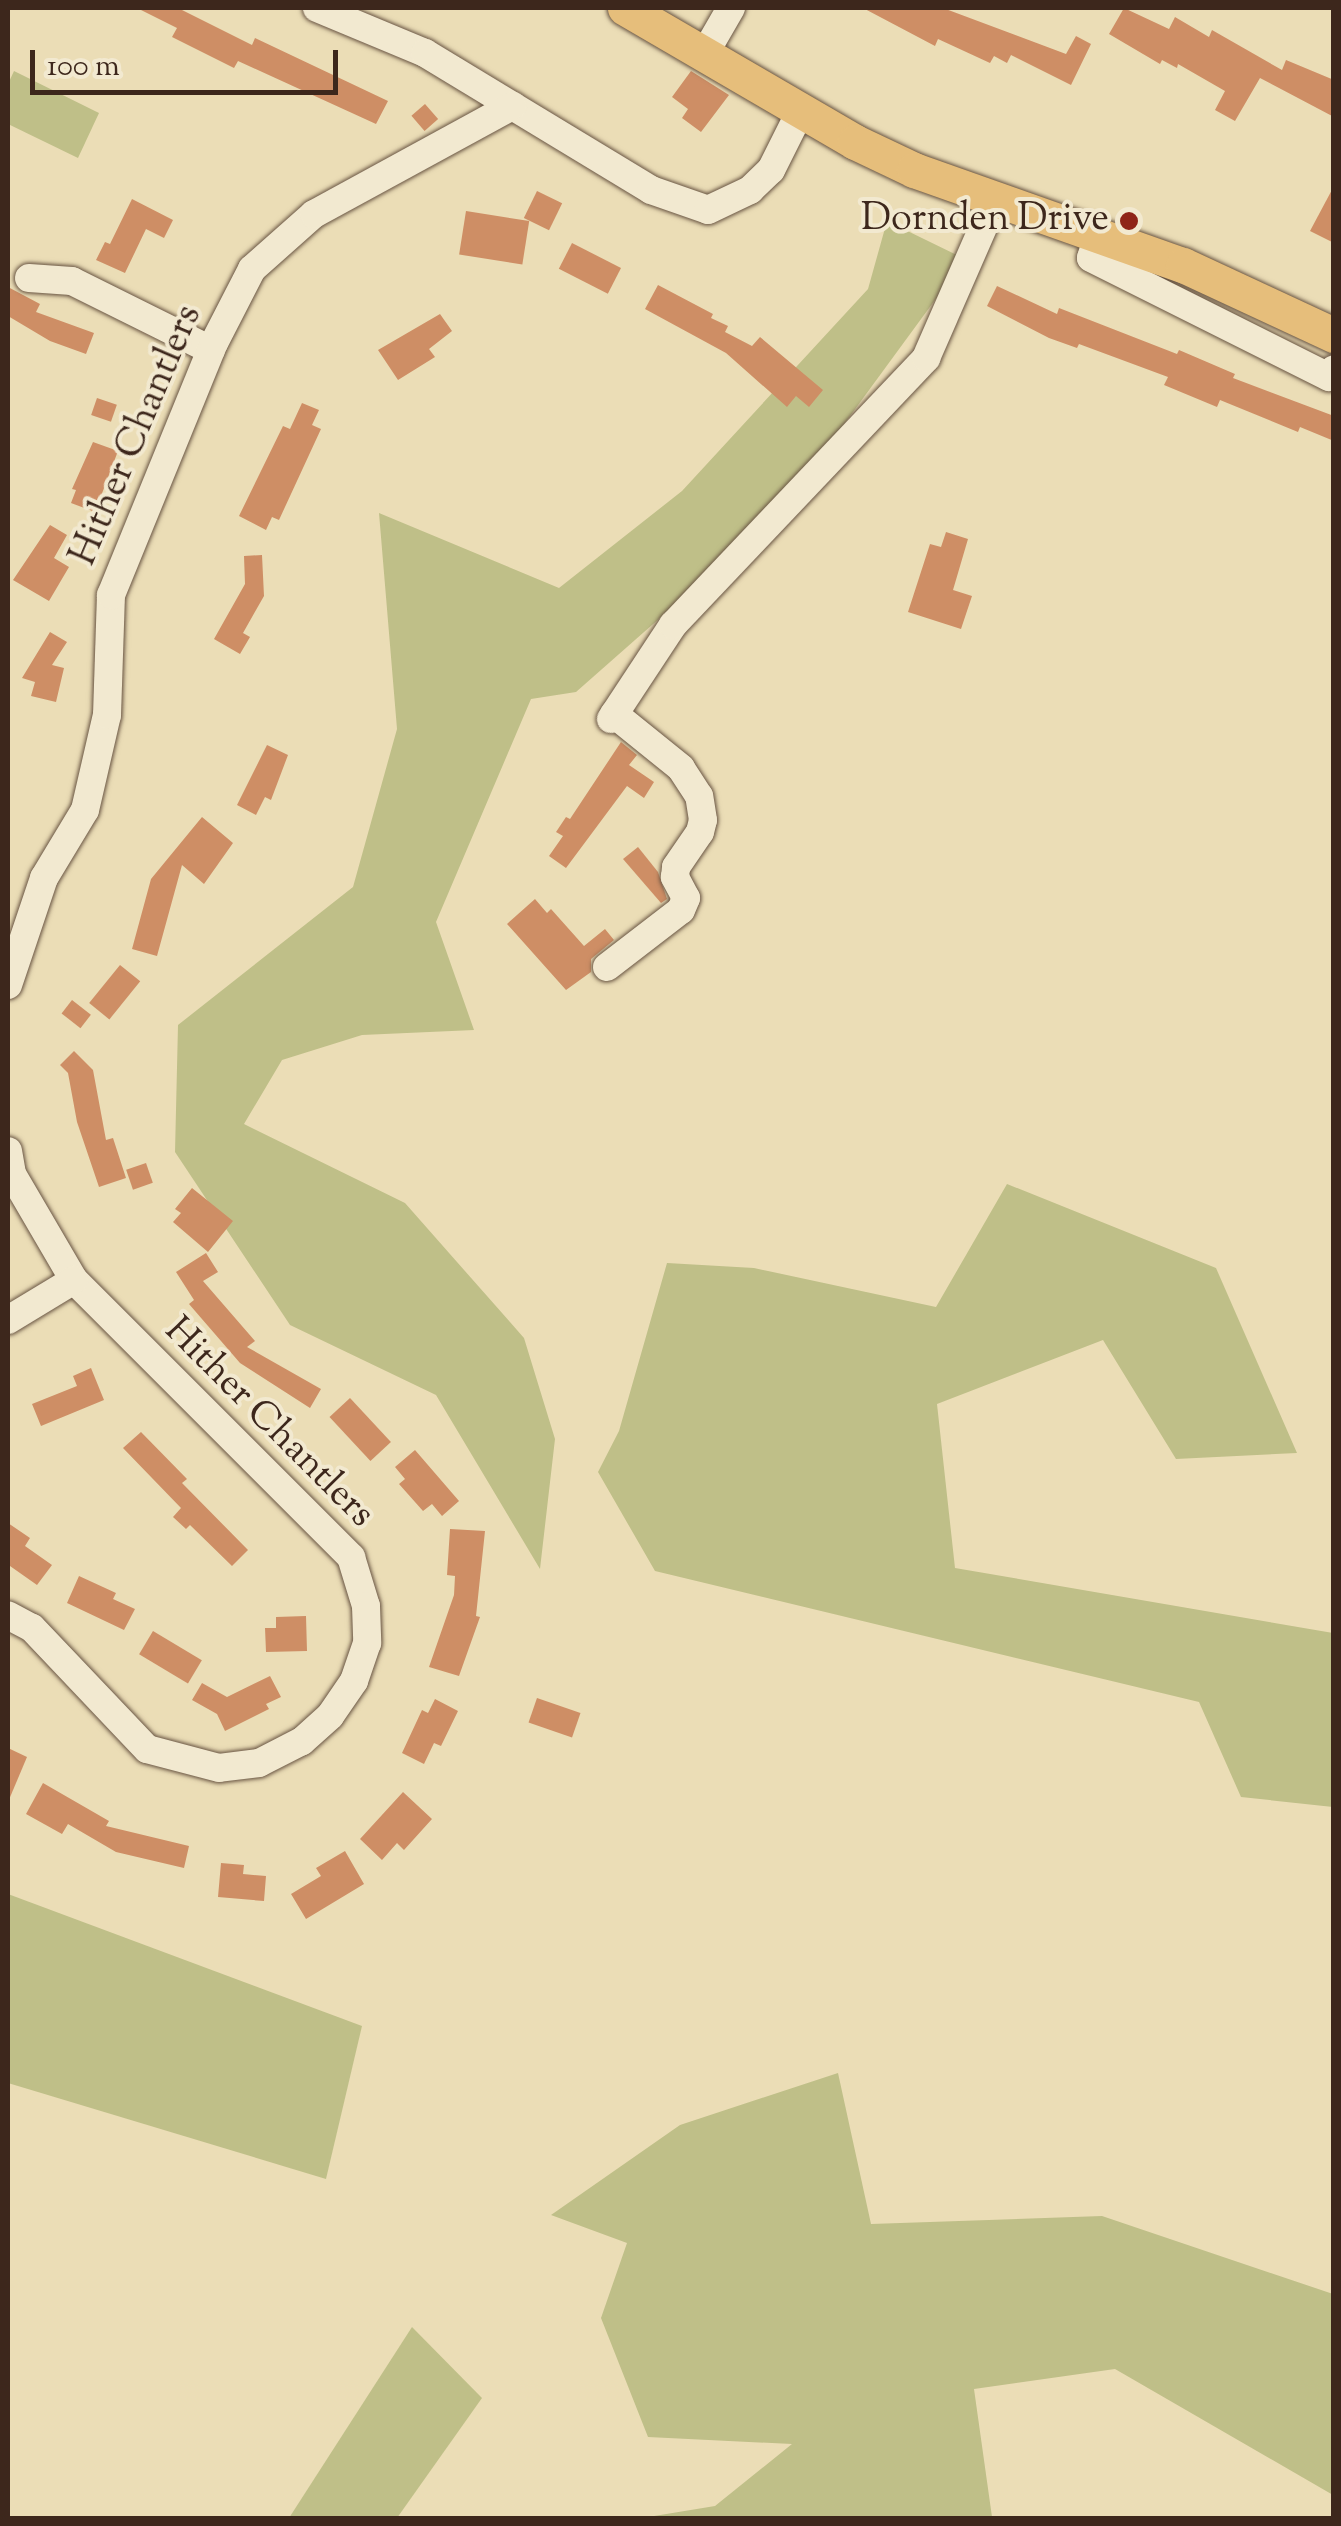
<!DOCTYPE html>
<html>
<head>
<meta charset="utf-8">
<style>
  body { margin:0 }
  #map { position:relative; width:1341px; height:2526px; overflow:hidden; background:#ebddb6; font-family:"Sorts Mill Goudy",serif }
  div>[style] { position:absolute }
  .green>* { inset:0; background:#bfbf88 }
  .building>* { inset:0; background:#ce8e65; transform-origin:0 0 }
  .roads { filter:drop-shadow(0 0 2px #685442) drop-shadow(0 0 2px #685442) }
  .minor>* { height:28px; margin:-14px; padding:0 14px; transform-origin:14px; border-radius:14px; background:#f2e9d0 }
  .major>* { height:35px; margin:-17.5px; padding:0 17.5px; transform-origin:17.5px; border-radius:17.5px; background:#e6be7b }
  .dots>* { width:28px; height:28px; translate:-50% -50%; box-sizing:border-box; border:5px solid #f2e9d0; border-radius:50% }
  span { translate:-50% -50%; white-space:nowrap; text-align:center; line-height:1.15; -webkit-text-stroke:8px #f2e9d0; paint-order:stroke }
  .poi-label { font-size:38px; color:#3d271c }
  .right { translate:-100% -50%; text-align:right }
  .street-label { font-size:38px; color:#3d271c }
  .frame { position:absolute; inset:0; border:10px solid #3d271c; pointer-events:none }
  .scale { position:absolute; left:30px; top:50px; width:308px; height:45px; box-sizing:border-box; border:5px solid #3d271c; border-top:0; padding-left:12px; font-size:30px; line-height:35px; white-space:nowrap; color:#3d271c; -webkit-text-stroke:8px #f2e9d0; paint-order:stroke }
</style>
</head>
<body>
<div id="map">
  <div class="green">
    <div style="clip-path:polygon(14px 71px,99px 113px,78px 158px,8px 124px,8px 84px)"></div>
    <div style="clip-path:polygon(887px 221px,965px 259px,779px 513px,576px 692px,531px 699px,436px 922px,474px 1030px,362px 1035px,282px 1060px,244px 1124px,405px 1203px,524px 1338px,555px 1439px,540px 1569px,436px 1395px,290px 1325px,175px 1152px,178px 1025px,353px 887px,397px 729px,379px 513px,559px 588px,682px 491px,868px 289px)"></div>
    <div style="clip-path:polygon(1007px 1184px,1216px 1268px,1297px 1453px,1176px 1459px,1103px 1340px,937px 1404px,955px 1568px,1333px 1633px,1333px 1807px,1241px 1797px,1199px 1702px,655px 1571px,598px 1472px,619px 1431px,667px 1263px,754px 1268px,936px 1307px)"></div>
    <div style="clip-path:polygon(8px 1894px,362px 2026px,326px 2179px,8px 2083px)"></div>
    <div style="clip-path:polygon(838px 2073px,871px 2224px,1102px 2216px,1333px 2294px,1333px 2495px,1115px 2369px,974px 2389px,992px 2517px,1023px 2518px,642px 2518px,715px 2506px,792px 2444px,648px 2437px,601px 2318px,627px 2243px,551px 2215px,680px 2125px)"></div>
    <div style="clip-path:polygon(412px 2327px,482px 2398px,397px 2518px,289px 2518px)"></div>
  </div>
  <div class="building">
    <div style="clip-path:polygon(137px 8px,178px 8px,252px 45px,255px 38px,388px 101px,376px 124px,238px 61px,234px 68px,172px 37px,177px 28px)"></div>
    <div style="clip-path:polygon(863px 8px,943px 8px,1066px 54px,1076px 36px,1091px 44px,1071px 85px,1011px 55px,1007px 63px,994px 56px,990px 63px,938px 39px,935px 46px)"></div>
    <div style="clip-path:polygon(1124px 8px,1169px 29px,1175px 17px,1209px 37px,1212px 30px,1282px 70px,1286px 60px,1334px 80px,1334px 117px,1260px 78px,1235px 121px,1215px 110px,1225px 91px,1178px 64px,1177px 68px,1162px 60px,1160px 64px,1109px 34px)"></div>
    <div style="clip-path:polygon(691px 71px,729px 95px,701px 132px,682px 118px,688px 109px,672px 97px)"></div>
    <div style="left:425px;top:104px;width:20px;height:18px;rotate:49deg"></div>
    <div style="clip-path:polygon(1334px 186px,1334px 243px,1310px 231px)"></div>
    <div style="left:537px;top:191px;width:28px;height:30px;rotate:26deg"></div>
    <div style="clip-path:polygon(132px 199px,173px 220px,164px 238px,146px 229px,125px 273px,96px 260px,105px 242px,110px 244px)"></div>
    <div style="left:466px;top:211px;width:64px;height:44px;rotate:9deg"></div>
    <div style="left:572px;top:243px;width:55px;height:29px;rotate:27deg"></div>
    <div style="clip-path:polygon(658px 285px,713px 314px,711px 318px,728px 326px,725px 332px,752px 346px,760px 337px,823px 390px,809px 407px,796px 396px,787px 407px,726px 353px,645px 309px)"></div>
    <div style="clip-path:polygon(997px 286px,1057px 314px,1059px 308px,1177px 354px,1179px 350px,1235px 374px,1233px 378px,1334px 416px,1334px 441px,1300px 427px,1298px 432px,1220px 400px,1217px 407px,1164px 385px,1168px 377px,1079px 344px,1077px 348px,1049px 338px,987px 306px)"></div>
    <div style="clip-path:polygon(8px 287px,40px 304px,36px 312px,94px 333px,86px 354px,50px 341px,8px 316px)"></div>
    <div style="clip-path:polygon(440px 314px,452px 331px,429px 349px,435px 357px,398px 380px,378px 350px)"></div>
    <div style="left:97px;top:398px;width:21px;height:18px;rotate:19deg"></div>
    <div style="clip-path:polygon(302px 403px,319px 410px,312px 425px,321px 429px,279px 520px,272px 517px,266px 530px,239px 516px,283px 426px,290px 429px)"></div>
    <div style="clip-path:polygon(93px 442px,118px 451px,95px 512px,71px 503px,76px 490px,72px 489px)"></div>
    <div style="clip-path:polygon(50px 525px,67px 535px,54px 558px,69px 567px,49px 601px,13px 580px)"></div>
    <div style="clip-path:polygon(946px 532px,968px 539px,953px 590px,972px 596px,961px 629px,908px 612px,930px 544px,941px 547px)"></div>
    <div style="clip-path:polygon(262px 555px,264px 596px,243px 633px,250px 637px,240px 654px,214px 639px,245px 584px,244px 556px)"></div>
    <div style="clip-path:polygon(50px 632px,67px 642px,52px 665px,64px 668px,56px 702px,31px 696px,35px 682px,22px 678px)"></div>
    <div style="clip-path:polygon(621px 742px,637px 755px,629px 765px,654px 782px,644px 798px,627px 786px,566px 868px,549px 856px,563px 836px,556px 832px,566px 817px,570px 819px)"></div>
    <div style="clip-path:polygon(267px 745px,288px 755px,271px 800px,265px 797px,256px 815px,237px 805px)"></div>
    <div style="clip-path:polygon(202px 817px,233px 843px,204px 884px,182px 865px,157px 956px,132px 949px,151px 879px)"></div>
    <div style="clip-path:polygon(638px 847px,658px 872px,667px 899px,661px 903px,623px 859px)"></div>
    <div style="clip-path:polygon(535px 899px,547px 913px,551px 909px,584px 946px,605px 929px,614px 940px,591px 959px,591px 972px,566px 990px,507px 924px)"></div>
    <div style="left:120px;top:965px;width:26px;height:49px;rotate:39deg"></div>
    <div style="left:72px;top:1000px;width:24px;height:17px;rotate:38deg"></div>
    <div style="clip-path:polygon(74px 1051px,93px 1070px,106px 1140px,113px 1138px,126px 1178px,99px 1187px,77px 1122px,68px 1073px,60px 1065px)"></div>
    <div style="left:146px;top:1163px;width:21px;height:21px;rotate:71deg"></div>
    <div style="clip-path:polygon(192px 1188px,233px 1221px,208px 1252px,173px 1222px,181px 1213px,175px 1209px)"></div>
    <div style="clip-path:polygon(206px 1253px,218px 1272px,203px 1281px,255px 1341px,247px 1347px,321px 1389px,310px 1408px,240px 1363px,189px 1304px,194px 1300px,176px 1272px)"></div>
    <div style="clip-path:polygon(91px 1368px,104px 1400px,41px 1426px,32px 1404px,77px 1386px,73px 1376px)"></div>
    <div style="left:350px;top:1398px;width:60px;height:28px;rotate:47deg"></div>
    <div style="clip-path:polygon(141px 1432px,187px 1479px,182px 1483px,248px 1550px,232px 1566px,190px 1525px,186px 1529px,173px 1517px,181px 1508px,123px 1448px)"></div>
    <div style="clip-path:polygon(415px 1450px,459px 1501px,442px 1516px,432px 1504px,423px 1511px,399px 1484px,405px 1479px,395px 1467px)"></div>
    <div style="clip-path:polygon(8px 1523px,30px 1538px,25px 1546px,52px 1565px,37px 1585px,10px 1566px,8px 1570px)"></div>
    <div style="clip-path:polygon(450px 1529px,485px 1531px,476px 1616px,480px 1617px,459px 1676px,429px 1667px,454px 1595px,455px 1576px,447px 1575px)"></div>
    <div style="clip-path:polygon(79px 1576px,116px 1593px,113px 1599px,135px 1609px,124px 1630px,67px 1603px)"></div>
    <div style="clip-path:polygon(306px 1616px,307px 1651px,266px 1652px,265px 1628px,276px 1628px,276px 1617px)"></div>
    <div style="left:153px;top:1631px;width:57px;height:27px;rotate:31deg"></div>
    <div style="clip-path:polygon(270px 1676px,281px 1697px,266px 1704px,269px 1709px,225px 1731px,217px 1714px,192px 1700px,202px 1683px,227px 1697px)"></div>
    <div style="left:537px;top:1698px;width:46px;height:26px;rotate:19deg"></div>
    <div style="clip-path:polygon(435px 1699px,458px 1711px,441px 1746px,434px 1743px,424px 1764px,402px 1753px,422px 1710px,428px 1713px)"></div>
    <div style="clip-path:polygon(8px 1748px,27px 1757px,8px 1802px)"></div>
    <div style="clip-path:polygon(43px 1783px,109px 1821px,106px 1826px,189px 1846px,184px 1868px,116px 1852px,68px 1824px,62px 1834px,26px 1814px)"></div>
    <div style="clip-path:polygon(403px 1792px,432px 1819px,404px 1850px,397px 1843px,382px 1860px,360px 1839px)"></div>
    <div style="clip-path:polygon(345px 1851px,364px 1884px,306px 1919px,291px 1894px,321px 1876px,316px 1868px)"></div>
    <div style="clip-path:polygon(221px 1863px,244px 1865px,243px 1874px,266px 1876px,264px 1901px,218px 1897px)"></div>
  </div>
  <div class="roads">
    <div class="minor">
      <div style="left:317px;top:8px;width:117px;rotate:22.6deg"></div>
      <div style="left:425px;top:53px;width:264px;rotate:31.2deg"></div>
      <div style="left:651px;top:190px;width:60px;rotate:19.3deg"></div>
      <div style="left:708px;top:210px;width:47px;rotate:-25.5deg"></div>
      <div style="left:750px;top:190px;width:29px;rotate:-44deg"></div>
      <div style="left:771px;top:170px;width:67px;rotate:-63.4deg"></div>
      <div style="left:705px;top:53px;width:52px;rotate:-60deg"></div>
      <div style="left:1099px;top:233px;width:26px;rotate:108deg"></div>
      <div style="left:1091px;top:258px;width:266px;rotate:26.6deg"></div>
      <div style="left:1329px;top:377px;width:9px;rotate:-58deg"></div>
      <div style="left:29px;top:278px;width:43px;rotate:4deg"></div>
      <div style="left:72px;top:281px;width:155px;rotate:26.4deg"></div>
      <div style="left:611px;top:719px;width:113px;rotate:-56.6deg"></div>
      <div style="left:673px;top:625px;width:368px;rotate:-46.5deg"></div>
      <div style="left:926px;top:358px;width:172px;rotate:-66.4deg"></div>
      <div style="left:607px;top:967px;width:93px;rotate:-37.6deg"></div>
      <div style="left:681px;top:910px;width:13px;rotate:-67deg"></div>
      <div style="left:686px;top:898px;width:24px;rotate:-118deg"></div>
      <div style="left:675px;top:877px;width:10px;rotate:-84deg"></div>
      <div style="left:676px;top:867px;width:42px;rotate:-55.6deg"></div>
      <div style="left:700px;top:832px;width:12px;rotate:-76deg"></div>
      <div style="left:703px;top:820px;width:24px;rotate:-99deg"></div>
      <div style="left:699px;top:796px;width:33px;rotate:-123deg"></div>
      <div style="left:681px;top:768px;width:86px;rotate:-141.1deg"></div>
      <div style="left:8px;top:985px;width:113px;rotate:-71.4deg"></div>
      <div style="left:44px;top:878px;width:79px;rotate:-58.9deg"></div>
      <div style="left:85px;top:810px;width:98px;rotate:-77deg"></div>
      <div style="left:107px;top:715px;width:120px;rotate:-88.1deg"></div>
      <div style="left:111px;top:595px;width:272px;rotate:-67.8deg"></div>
      <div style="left:214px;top:343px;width:83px;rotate:-62.8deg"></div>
      <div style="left:252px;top:269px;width:83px;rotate:-41.6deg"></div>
      <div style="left:314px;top:214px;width:226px;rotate:-28.6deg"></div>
      <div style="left:8px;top:1151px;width:23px;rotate:80deg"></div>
      <div style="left:12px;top:1174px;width:123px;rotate:59.7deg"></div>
      <div style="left:74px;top:1280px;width:392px;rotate:45deg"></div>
      <div style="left:351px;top:1557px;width:51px;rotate:73deg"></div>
      <div style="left:366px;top:1606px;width:37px;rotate:88deg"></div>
      <div style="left:367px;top:1643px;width:40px;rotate:108.9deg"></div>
      <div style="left:354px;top:1681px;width:42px;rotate:124.4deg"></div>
      <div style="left:330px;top:1716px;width:38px;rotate:138deg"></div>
      <div style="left:302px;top:1741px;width:48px;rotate:152.9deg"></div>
      <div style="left:259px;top:1763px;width:40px;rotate:172.9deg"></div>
      <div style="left:219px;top:1768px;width:74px;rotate:-165.2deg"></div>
      <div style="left:147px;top:1749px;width:167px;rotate:-133.5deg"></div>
      <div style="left:32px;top:1628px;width:27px;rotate:-152deg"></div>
      <div style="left:8px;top:1320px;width:77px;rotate:-31.2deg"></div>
    </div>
    <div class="major">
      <div style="left:625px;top:8px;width:266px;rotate:30.2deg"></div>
      <div style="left:855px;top:142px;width:65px;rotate:25.4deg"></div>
      <div style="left:914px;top:170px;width:285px;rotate:19.5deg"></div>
      <div style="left:1183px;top:265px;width:166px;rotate:24.9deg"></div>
    </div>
  </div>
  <div class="dots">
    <div style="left:1129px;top:221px;background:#8f2418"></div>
  </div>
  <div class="poi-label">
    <span class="right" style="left:1109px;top:221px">Dornden Drive</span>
  </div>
  <div class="street-label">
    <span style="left:138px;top:436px;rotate:-67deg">Hither Chantlers</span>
    <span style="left:268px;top:1424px;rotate:45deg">Hither Chantlers</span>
  </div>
  <div class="frame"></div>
  <div class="scale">100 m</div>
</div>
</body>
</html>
